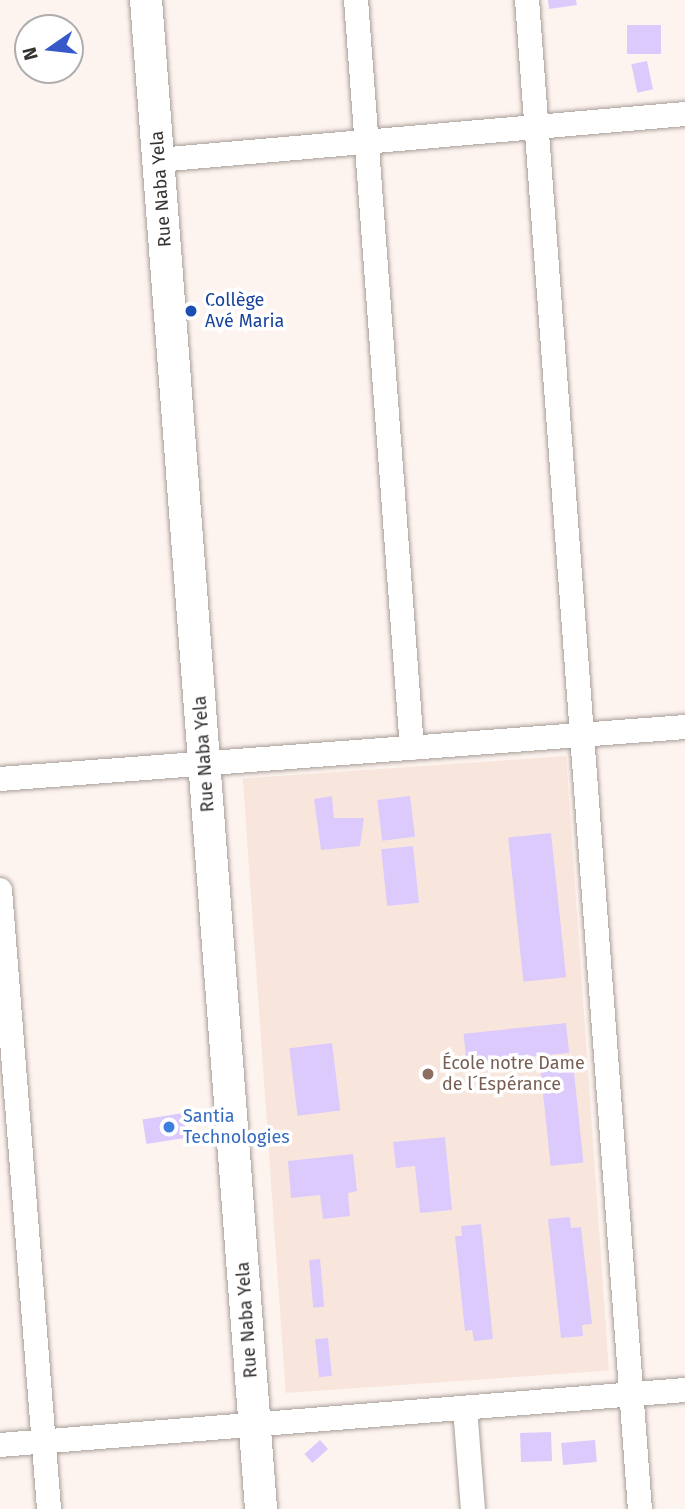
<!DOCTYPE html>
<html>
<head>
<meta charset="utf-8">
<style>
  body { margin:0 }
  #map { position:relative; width:685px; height:1509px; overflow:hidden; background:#fef4ef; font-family:"Fira Sans",sans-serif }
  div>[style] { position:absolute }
  .built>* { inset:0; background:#f8e6dd; transform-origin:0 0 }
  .building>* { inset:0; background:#dccafd; transform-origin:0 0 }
  .roads { filter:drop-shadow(0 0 2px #a79e99) drop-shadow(0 0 2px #a79e99) }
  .minor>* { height:24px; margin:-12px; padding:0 12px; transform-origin:12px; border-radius:12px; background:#fff }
  .tertiary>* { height:32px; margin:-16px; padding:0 16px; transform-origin:16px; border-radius:16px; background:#fff }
  .dots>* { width:19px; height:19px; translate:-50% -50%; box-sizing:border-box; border:4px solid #fff; border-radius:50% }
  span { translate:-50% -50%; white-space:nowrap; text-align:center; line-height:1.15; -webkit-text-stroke:7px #fff; paint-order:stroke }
  .street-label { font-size:18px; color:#363331 }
  .transit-label { font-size:18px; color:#164399 }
  .left { translate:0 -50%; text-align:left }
  .education-label { font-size:18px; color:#785e54 }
  .shop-label { font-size:18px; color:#366cbe }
  .north { position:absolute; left:14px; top:14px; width:70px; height:70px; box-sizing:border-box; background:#fff; border:2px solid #afadad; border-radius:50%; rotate:256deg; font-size:19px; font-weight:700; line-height:28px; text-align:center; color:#363331 }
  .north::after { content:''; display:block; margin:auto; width:24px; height:32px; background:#3658c9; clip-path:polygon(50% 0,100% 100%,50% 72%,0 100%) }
</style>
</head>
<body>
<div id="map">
  <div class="built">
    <div style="left:566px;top:756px;width:616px;height:324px;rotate:86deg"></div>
  </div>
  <div class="building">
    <div style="clip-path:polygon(548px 0,576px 0,577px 5px,549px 9px)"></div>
    <div style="left:627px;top:25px;width:34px;height:29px"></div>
    <div style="left:647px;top:61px;width:29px;height:16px;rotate:78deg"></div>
    <div style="clip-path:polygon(332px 796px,334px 818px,364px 818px,360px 846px,321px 850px,314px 799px)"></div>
    <div style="left:410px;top:796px;width:41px;height:33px;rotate:83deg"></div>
    <div style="left:551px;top:833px;width:145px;height:43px;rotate:84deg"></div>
    <div style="left:413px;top:846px;width:57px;height:32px;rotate:84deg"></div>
    <div style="left:566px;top:1023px;width:30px;height:103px;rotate:84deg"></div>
    <div style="left:332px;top:1043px;width:68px;height:43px;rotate:83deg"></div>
    <div style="left:573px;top:1063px;width:100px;height:33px;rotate:84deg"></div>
    <div style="left:183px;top:1113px;width:25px;height:41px;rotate:81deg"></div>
    <div style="clip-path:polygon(445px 1137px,452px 1210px,420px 1213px,415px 1166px,396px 1168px,393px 1142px)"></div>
    <div style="clip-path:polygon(353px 1154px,357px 1191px,348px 1193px,350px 1216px,323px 1219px,320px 1195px,291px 1198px,288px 1161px)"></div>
    <div style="clip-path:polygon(570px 1217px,571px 1228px,581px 1227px,592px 1324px,582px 1325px,583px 1336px,561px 1338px,548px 1219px)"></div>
    <div style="clip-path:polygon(481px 1224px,493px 1339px,474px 1341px,472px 1330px,465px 1331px,455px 1236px,462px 1236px,461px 1226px)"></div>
    <div style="left:320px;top:1259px;width:48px;height:11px;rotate:85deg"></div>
    <div style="left:328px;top:1338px;width:38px;height:13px;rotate:84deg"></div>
    <div style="left:551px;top:1432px;width:29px;height:31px;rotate:88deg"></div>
    <div style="left:320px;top:1440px;width:12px;height:21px;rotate:48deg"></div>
    <div style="left:595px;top:1440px;width:22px;height:34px;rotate:85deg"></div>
  </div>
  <div class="roads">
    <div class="minor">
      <div style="left:356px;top:0;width:750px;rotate:85.72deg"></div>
      <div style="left:527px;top:0;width:1513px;rotate:85.72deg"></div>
      <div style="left:158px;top:160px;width:529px;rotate:-4.99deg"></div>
      <div style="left:0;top:779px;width:687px;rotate:-4.34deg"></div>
      <div style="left:0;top:890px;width:621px;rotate:85.47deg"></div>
      <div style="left:465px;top:1408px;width:101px;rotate:85.5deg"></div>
      <div style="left:0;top:1445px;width:687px;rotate:-4.59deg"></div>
    </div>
    <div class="tertiary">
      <div style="left:146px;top:0;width:1513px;rotate:85.64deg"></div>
    </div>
  </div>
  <div class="dots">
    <div style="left:191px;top:311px;background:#1a4fb4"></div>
    <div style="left:428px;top:1074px;background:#8d6e63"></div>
    <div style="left:169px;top:1127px;background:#3f7fe0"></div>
  </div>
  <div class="street-label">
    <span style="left:161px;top:189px;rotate:-94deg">Rue Naba Yela</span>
    <span style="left:204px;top:754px;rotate:-94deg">Rue Naba Yela</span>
    <span style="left:247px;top:1320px;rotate:-94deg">Rue Naba Yela</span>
  </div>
  <div class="transit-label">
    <span class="left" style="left:205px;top:311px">Collège<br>Avé Maria</span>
  </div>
  <div class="education-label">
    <span class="left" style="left:442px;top:1074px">École notre Dame<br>de l´Espérance</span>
  </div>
  <div class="shop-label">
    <span class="left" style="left:183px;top:1127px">Santia<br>Technologies</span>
  </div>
  <div class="north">N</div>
</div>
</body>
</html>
